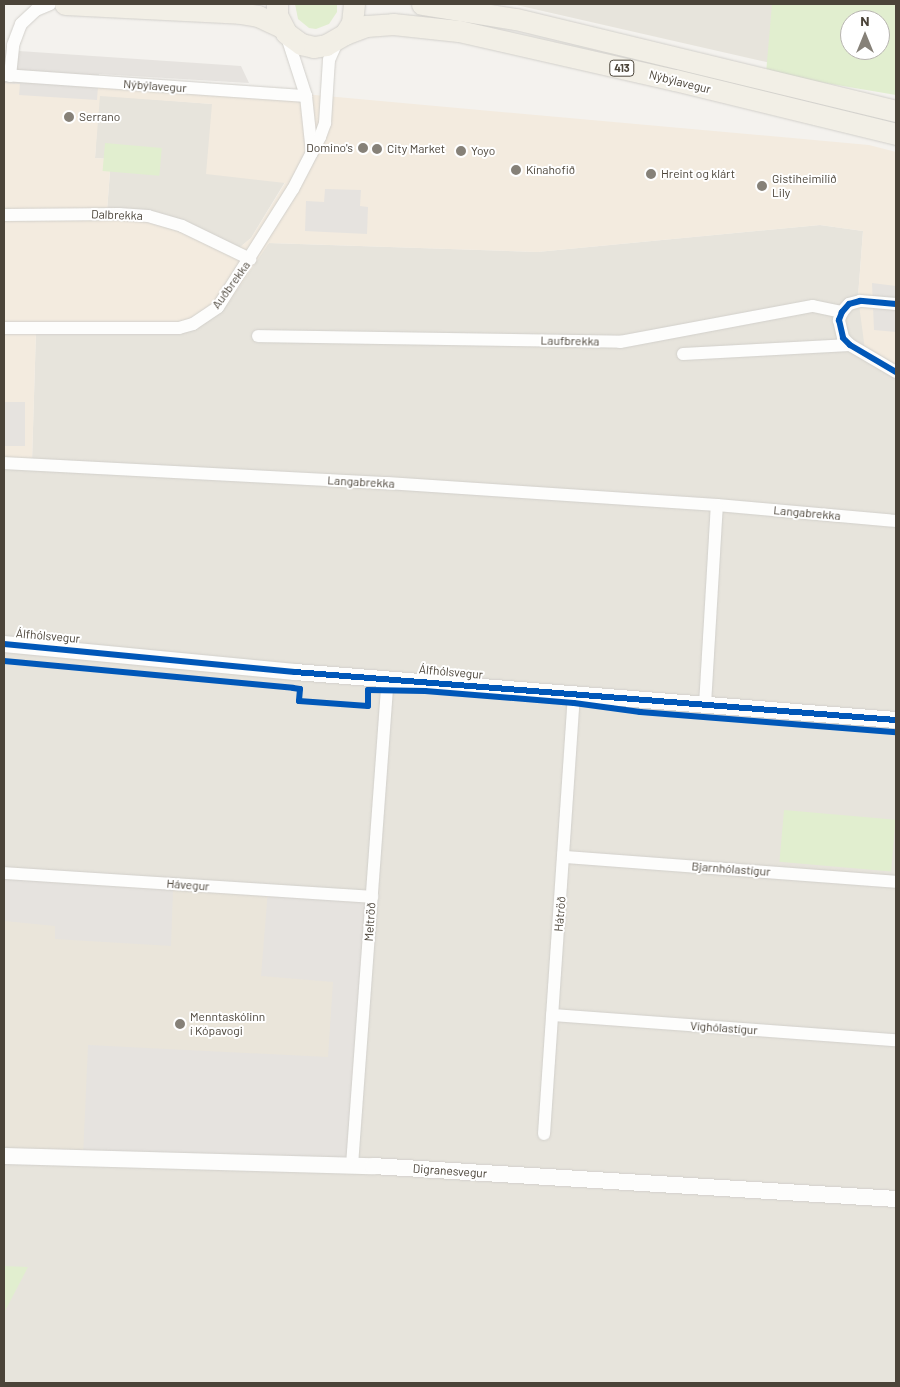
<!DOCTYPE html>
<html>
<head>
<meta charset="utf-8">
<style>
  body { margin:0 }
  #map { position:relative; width:900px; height:1387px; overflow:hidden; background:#f4f2ee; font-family:Barlow,sans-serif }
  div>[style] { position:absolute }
  .residential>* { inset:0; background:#e7e4dc }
  .commercial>* { inset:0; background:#f3ebdf }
  .education>* { inset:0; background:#eae5da; transform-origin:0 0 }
  .green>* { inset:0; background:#e1eecf; transform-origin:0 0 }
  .parking>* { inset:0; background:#e6e3df; transform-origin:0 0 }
  .roads { filter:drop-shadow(0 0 1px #d2d0cb) drop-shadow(0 0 1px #d2d0cb) }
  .minor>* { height:12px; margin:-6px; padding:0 6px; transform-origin:6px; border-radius:6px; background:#fdfdfc }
  .tertiary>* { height:16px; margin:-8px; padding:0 8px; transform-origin:8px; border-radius:8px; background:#fdfdfc }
  .primary>* { height:21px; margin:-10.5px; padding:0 10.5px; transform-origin:10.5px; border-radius:10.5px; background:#f2efe6 }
  .cycleway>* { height:6px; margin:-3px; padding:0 3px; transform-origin:3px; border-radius:3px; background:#0057b8 }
  .dots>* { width:14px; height:14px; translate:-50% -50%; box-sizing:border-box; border:2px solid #fff; border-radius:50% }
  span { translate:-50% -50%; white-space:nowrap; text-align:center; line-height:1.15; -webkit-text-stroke:4px #fff; paint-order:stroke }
  .shield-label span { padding:1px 4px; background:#fff; border:1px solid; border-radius:4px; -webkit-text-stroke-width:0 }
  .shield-label { font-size:11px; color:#4b4439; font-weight:700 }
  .street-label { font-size:12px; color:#4b4439 }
  .poi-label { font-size:12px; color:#4b4439 }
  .left { translate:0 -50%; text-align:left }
  .right { translate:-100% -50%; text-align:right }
  .frame { position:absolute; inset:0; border:5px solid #4b4439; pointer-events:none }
  .north { position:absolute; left:840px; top:10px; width:50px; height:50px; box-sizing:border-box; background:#fff; border:1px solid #b7b4b0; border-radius:50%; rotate:0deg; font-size:14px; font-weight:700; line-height:20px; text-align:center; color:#4b4439 }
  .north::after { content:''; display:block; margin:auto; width:18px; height:22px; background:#868178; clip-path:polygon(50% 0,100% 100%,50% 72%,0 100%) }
</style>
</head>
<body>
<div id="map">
  <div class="residential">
    <div style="clip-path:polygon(evenodd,512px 4px,896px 4px,876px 87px,512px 4px,850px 20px,880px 20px,880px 50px,850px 50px,850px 20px)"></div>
    <div style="clip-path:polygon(99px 95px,212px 104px,285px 182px,251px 238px,239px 248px,107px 211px,111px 159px,95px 158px)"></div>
    <div style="clip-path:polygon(820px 225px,863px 231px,858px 297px,896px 368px,896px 1198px,348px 1157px,4px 876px,4px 461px,32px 461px,36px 331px,256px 259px,269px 243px,537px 252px)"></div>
    <div style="clip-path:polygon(4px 1162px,545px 1180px,896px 1199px,896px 1383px,4px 1383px)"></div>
  </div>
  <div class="commercial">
    <div style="clip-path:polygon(evenodd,4px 67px,869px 145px,896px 152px,896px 368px,865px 350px,858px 297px,863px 231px,820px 225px,537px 252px,269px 243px,228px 304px,199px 328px,36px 331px,32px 461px,4px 460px,4px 67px,100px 96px,212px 104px,206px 174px,285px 183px,251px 238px,239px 248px,107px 211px,111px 159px,95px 158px,100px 96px)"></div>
  </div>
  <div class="education">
    <div style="left:4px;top:876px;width:363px;height:271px;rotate:4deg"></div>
  </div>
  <div class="green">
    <div style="clip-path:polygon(295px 4px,337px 4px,337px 12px,329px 24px,316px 29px,309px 28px,298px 19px)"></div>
    <div style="clip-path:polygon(evenodd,772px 4px,896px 4px,896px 95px,766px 73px,772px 4px,850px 20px,880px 20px,880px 50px,850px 50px,850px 20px)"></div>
    <div style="left:105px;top:143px;width:57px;height:28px;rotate:5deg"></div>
    <div style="left:784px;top:810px;width:112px;height:52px;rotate:5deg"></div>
    <div style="clip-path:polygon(4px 1266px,28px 1267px,4px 1313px)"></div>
  </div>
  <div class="parking">
    <div style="clip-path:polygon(4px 50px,241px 66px,249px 83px,99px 74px,97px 100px,19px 95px,20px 84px,4px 83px)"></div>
    <div style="clip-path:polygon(325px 189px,361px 190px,360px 206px,368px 207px,367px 234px,305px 231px,306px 201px,324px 202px)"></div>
    <div style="clip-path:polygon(872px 283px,896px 286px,896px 332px,874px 330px)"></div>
    <div style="left:4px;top:402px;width:21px;height:44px"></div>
    <div style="clip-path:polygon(4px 879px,173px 890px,171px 946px,55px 939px,55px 926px,4px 921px)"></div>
    <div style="clip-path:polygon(268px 890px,372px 897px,352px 1165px,83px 1157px,88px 1045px,328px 1057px,333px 982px,261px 976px)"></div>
  </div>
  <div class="roads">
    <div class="minor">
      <div style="left:287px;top:37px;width:62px;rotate:72.1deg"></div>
      <div style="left:306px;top:96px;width:57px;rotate:84deg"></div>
      <div style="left:4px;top:75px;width:303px;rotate:4deg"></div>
      <div style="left:10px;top:76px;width:31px;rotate:-84deg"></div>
      <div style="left:13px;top:45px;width:22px;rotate:-69deg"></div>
      <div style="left:21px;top:24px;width:21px;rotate:-43deg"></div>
      <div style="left:36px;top:10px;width:15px;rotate:-23deg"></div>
      <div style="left:4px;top:215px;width:115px;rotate:-0.5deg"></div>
      <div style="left:119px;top:214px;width:29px;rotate:4deg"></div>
      <div style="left:148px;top:216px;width:35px;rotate:16deg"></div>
      <div style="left:182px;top:226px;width:76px;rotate:25.9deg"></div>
      <div style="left:896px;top:304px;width:36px;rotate:-175deg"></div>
      <div style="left:860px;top:301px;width:11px;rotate:165deg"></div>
      <div style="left:849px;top:304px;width:11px;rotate:131deg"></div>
      <div style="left:842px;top:312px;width:9px;rotate:111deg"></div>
      <div style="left:839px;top:320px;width:18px;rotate:77deg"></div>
      <div style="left:843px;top:338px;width:10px;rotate:45deg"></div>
      <div style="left:850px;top:345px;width:53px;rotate:30.4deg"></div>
      <div style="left:4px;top:328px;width:175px"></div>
      <div style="left:179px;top:328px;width:15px;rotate:-16deg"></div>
      <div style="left:193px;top:324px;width:30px;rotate:-34deg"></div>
      <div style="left:218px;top:307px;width:140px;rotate:-57.6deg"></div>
      <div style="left:293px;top:189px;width:59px;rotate:-62.6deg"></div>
      <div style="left:320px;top:137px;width:15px;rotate:-70deg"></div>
      <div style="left:325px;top:123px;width:63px;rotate:-86.4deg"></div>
      <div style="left:329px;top:60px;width:22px;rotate:-66deg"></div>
      <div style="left:258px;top:336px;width:362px;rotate:0.9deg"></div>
      <div style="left:620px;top:342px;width:196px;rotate:-10.6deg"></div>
      <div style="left:813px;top:306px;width:30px;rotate:12deg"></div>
      <div style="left:683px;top:354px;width:167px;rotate:-3.1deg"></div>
      <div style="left:4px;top:463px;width:384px;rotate:3deg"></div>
      <div style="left:387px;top:483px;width:331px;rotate:3.8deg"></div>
      <div style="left:717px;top:505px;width:180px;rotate:5.1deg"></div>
      <div style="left:705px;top:705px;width:200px;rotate:-86.6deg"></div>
      <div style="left:565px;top:857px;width:332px;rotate:4.3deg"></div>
      <div style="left:4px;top:873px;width:369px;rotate:3.7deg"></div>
      <div style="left:552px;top:1015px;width:345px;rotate:4.2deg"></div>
      <div style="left:544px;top:1134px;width:441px;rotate:-86.1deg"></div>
      <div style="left:352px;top:1165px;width:487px;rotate:-85.8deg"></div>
    </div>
    <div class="tertiary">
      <div style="left:4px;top:644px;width:292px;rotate:5.5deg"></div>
      <div style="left:295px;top:672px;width:603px;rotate:4.57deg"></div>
      <div style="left:4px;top:1156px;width:369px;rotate:1.6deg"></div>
      <div style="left:373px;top:1166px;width:524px;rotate:3.61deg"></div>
    </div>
    <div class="primary">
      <div style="left:65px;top:4px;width:175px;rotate:2.9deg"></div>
      <div style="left:240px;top:13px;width:18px;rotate:9deg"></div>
      <div style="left:258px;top:16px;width:26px;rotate:25deg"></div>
      <div style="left:277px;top:4px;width:11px;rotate:90deg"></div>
      <div style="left:277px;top:15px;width:20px;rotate:63deg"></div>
      <div style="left:286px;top:33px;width:19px;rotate:36deg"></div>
      <div style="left:301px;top:44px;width:13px;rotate:13deg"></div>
      <div style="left:314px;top:47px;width:12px;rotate:-9deg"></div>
      <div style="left:326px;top:45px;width:22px;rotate:-30deg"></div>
      <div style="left:345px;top:34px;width:13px;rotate:-58deg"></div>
      <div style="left:352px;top:23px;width:19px;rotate:-84deg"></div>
      <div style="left:422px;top:4px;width:95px;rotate:9.1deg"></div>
      <div style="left:516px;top:19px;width:391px;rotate:13.6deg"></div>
      <div style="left:345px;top:34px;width:22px;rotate:-21deg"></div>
      <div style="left:366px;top:26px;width:27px;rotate:-4deg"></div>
      <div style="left:393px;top:24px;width:66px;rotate:6.1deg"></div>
      <div style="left:459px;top:31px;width:221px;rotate:12.8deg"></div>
      <div style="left:675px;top:80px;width:228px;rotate:13.7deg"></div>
    </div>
  </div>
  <div class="cycleway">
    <div style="left:896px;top:304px;width:36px;rotate:-175deg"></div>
    <div style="left:860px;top:301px;width:11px;rotate:165deg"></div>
    <div style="left:849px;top:304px;width:11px;rotate:131deg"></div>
    <div style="left:842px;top:312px;width:9px;rotate:111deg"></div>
    <div style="left:839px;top:320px;width:18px;rotate:77deg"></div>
    <div style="left:843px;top:338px;width:10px;rotate:45deg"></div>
    <div style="left:850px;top:345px;width:53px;rotate:30.4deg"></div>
    <div style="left:4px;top:644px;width:292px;rotate:5.5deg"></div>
    <div style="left:295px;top:672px;width:603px;rotate:4.57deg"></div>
    <div style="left:4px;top:661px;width:290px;rotate:5.3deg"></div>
    <div style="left:293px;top:688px;width:7px;rotate:8deg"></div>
    <div style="left:300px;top:689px;width:12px;rotate:95deg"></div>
    <div style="left:299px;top:701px;width:69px;rotate:4.1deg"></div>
    <div style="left:368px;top:706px;width:16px;rotate:-90deg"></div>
    <div style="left:368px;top:690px;width:57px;rotate:1deg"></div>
    <div style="left:425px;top:691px;width:149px;rotate:4.6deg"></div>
    <div style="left:574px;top:703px;width:67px;rotate:7.8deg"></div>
    <div style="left:640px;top:712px;width:257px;rotate:4.5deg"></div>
  </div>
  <div class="dots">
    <div style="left:69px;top:117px;background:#868178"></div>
    <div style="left:363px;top:148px;background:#868178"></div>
    <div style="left:377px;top:149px;background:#868178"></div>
    <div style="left:461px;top:151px;background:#868178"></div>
    <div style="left:516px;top:170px;background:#868178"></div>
    <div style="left:651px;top:174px;background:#868178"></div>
    <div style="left:762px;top:186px;background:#868178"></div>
    <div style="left:180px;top:1024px;background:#868178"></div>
  </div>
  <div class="shield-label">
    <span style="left:622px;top:68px">413</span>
  </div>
  <div class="street-label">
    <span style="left:680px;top:82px;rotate:14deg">Nýbýlavegur</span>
    <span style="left:155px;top:86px;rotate:4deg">Nýbýlavegur</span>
    <span style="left:117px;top:215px;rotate:2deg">Dalbrekka</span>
    <span style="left:231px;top:285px;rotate:-54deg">Auðbrekka</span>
    <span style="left:570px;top:341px;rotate:1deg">Laufbrekka</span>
    <span style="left:361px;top:482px;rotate:3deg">Langabrekka</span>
    <span style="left:807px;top:513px;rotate:5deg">Langabrekka</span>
    <span style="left:48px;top:636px;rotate:5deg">Álfhólsvegur</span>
    <span style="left:451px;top:672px;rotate:5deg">Álfhólsvegur</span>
    <span style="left:731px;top:869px;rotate:4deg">Bjarnhólastígur</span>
    <span style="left:188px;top:885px;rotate:4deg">Hávegur</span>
    <span style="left:560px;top:914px;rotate:-85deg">Hátröð</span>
    <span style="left:370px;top:922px;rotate:-86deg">Meltröð</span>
    <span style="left:724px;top:1028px;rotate:4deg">Víghólastígur</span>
    <span style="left:450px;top:1171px;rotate:4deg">Digranesvegur</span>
  </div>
  <div class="poi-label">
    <span class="left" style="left:79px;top:117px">Serrano</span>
    <span class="right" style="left:353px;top:148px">Domino's</span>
    <span class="left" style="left:387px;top:149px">City Market</span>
    <span class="left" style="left:471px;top:151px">Yoyo</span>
    <span class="left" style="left:526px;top:170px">Kínahofið</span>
    <span class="left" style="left:661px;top:174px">Hreint og klárt</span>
    <span class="left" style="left:772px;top:186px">Gistiheimilið<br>Lily</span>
    <span class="left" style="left:190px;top:1024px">Menntaskólinn<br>í Kópavogi</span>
  </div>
  <div class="frame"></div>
  <div class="north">N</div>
</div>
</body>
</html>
